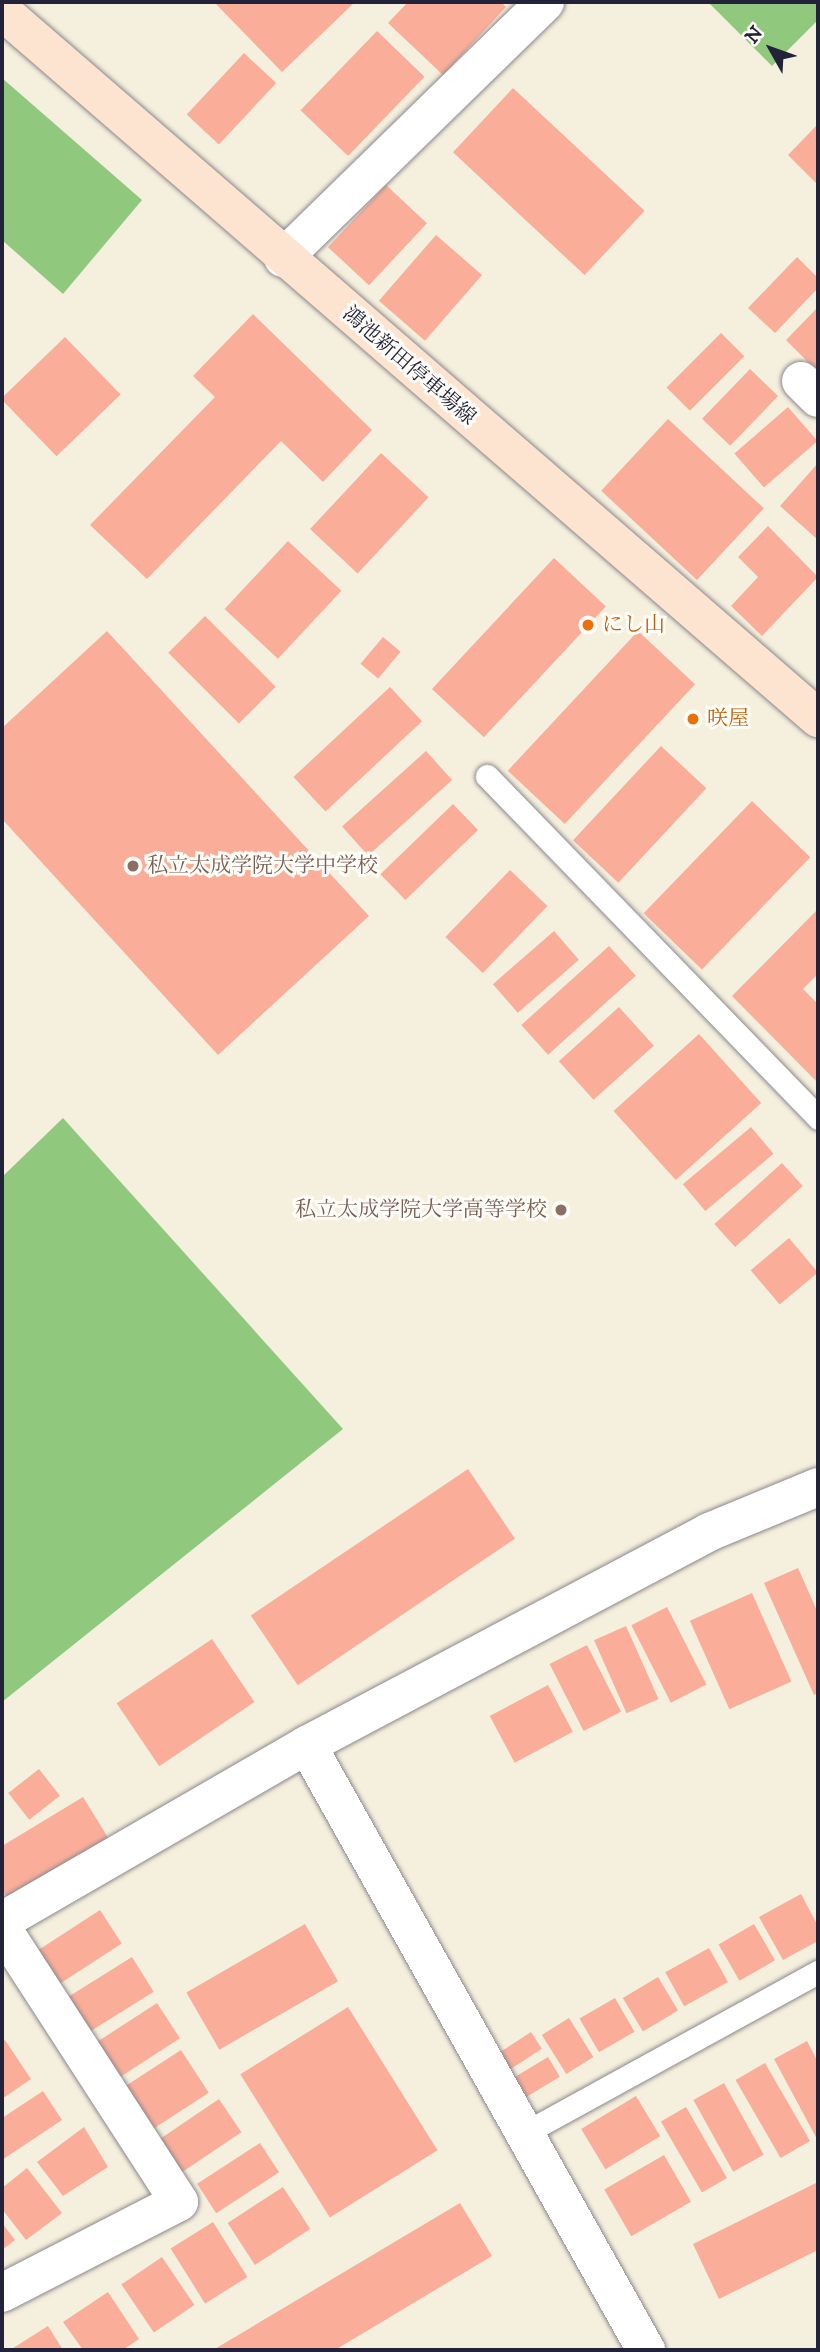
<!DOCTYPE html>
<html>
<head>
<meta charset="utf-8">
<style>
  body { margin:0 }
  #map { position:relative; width:820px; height:2352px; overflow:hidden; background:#f5efdd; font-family:"IM FELL DW Pica","Noto Serif JP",serif }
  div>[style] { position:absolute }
  .green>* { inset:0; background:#90c97d }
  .building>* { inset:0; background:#faae9a; transform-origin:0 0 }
  .roads { filter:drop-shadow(0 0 2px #8c888c) drop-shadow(0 0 2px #8c888c) }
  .lane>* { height:23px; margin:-11.5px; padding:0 11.5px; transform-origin:11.5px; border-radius:11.5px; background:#fff }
  .street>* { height:38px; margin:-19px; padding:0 19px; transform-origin:19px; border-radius:19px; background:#fff }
  .secondary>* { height:38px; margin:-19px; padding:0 19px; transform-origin:19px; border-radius:19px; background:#fde4d1 }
  .dots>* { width:19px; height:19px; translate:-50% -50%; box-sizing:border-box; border:4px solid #fdfcf7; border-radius:50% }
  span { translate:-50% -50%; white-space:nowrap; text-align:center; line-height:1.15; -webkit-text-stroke:6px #fdfcf7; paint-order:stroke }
  .street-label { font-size:21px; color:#22223b }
  .food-label { font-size:21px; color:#c56008 }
  .left { translate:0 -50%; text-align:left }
  .education-label { font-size:21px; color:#785e54 }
  .right { translate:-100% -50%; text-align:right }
  .frame { position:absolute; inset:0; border:4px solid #22223b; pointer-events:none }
  .north { position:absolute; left:736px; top:14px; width:70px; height:70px; -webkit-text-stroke:5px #fdfcf7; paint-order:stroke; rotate:310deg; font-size:19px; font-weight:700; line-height:28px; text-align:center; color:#22223b }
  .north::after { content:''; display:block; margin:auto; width:24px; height:32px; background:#22223b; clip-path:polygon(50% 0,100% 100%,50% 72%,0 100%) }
</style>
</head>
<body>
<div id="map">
  <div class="green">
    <div style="clip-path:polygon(708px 2px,818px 2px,818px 20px,772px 66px)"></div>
    <div style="clip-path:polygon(2px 78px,142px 200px,63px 294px,2px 240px)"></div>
    <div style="clip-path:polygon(63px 1118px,343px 1429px,2px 1702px,2px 1177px)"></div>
  </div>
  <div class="building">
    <div style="clip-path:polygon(214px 2px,355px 2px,282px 72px)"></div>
    <div style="clip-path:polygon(408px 2px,501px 2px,506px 7px,443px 75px,388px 23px)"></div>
    <div style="left:377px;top:31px;width:66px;height:110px;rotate:44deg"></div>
    <div style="left:244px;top:53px;width:44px;height:84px;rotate:43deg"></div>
    <div style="left:513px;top:88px;width:180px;height:88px;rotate:43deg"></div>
    <div style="clip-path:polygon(818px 124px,818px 185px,788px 155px)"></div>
    <div style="left:386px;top:185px;width:56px;height:85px;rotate:43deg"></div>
    <div style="left:436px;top:235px;width:61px;height:87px;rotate:41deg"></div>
    <div style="clip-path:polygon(797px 257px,818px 278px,818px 288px,775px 333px,748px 308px)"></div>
    <div style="clip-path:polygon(818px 307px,818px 368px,816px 370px,786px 340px)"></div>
    <div style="clip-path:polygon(253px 314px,372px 430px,323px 482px,281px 441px,147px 579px,90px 525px,215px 397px,193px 376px)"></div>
    <div style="left:721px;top:333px;width:33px;height:77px;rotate:45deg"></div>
    <div style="left:65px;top:337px;width:80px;height:89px;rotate:46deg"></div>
    <div style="left:750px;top:369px;width:39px;height:69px;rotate:44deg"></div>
    <div style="left:788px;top:407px;width:45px;height:71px;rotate:49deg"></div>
    <div style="left:668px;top:419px;width:131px;height:98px;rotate:43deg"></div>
    <div style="left:381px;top:453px;width:65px;height:104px;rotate:43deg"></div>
    <div style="clip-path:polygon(818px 463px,818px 540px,780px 506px)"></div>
    <div style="clip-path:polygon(768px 526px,818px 577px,762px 636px,731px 606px,758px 577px,738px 557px)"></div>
    <div style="left:288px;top:541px;width:73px;height:93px;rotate:43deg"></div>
    <div style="left:554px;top:558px;width:71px;height:179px;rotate:43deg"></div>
    <div style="left:205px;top:616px;width:100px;height:52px;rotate:45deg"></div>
    <div style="clip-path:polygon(107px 631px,369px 916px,218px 1055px,2px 819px,2px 728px)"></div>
    <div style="left:638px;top:631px;width:78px;height:191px;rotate:43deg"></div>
    <div style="left:383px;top:637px;width:23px;height:35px;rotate:40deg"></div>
    <div style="left:390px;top:687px;width:47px;height:132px;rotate:47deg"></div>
    <div style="left:661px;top:746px;width:62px;height:129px;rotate:43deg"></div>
    <div style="left:426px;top:751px;width:39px;height:113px;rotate:48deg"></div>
    <div style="left:752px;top:801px;width:81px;height:156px;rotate:44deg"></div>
    <div style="left:453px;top:804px;width:36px;height:101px;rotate:46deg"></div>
    <div style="left:510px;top:870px;width:52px;height:93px;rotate:44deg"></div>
    <div style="clip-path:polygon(818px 909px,818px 974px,803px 989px,818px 1004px,818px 1083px,732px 996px)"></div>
    <div style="left:554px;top:931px;width:38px;height:81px;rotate:49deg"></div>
    <div style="left:609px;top:946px;width:40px;height:118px;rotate:48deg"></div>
    <div style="left:619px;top:1007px;width:52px;height:81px;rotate:48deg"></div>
    <div style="left:699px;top:1034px;width:93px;height:115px;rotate:48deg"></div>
    <div style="left:751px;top:1127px;width:35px;height:89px;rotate:50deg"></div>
    <div style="left:782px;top:1163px;width:31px;height:91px;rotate:48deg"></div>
    <div style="left:789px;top:1238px;width:45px;height:50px;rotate:50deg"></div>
    <div style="left:468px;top:1469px;width:84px;height:262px;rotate:56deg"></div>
    <div style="clip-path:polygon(798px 1568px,818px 1613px,818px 1693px,814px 1695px,764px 1583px)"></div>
    <div style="left:752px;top:1593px;width:97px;height:68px;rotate:66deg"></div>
    <div style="left:667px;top:1607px;width:87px;height:40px;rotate:63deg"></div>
    <div style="left:626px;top:1626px;width:80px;height:35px;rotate:66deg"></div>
    <div style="left:212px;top:1639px;width:76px;height:115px;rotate:56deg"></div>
    <div style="left:587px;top:1645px;width:75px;height:42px;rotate:63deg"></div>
    <div style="left:548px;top:1685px;width:53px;height:66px;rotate:62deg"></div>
    <div style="left:39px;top:1769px;width:34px;height:39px;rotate:52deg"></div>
    <div style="clip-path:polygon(83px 1797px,112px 1844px,11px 1905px,2px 1889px,2px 1846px)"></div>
    <div style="clip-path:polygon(801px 1894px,818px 1926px,818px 1941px,783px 1960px,759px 1917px)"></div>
    <div style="left:100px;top:1910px;width:40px;height:78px;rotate:57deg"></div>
    <div style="left:305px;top:1924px;width:66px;height:137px;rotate:60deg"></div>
    <div style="left:754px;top:1924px;width:42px;height:41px;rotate:60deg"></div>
    <div style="left:709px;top:1948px;width:39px;height:50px;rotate:61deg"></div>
    <div style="left:132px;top:1957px;width:41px;height:76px;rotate:58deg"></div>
    <div style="left:658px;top:1977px;width:39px;height:41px;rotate:59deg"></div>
    <div style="left:615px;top:1998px;width:39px;height:41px;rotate:60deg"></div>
    <div style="left:157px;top:2003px;width:42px;height:75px;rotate:57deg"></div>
    <div style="left:348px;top:2007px;width:169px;height:127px;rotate:58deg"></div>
    <div style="left:569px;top:2018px;width:46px;height:32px;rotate:58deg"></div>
    <div style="left:531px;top:2032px;width:20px;height:40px;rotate:57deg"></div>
    <div style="clip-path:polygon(5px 2040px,31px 2079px,2px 2099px,2px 2042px)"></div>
    <div style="clip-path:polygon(807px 2041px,818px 2062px,818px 2141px,774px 2059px)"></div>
    <div style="left:181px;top:2050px;width:51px;height:67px;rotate:57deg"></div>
    <div style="left:548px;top:2057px;width:23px;height:44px;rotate:59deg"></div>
    <div style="left:765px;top:2063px;width:90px;height:34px;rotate:60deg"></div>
    <div style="left:724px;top:2083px;width:82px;height:35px;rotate:61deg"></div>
    <div style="clip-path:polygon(43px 2091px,62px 2120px,2px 2160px,2px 2118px)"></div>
    <div style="left:636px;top:2096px;width:47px;height:64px;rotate:59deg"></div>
    <div style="left:219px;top:2099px;width:40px;height:74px;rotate:56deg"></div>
    <div style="left:686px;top:2107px;width:82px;height:29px;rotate:60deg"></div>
    <div style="clip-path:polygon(84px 2127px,108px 2167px,63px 2196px,37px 2162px)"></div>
    <div style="left:260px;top:2143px;width:35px;height:75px;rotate:57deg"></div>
    <div style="left:664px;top:2155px;width:54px;height:69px;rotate:60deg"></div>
    <div style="clip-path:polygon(27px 2168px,62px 2213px,26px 2240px,2px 2209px,2px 2188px)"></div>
    <div style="clip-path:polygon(818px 2182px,818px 2250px,719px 2299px,693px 2244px)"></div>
    <div style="left:283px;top:2187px;width:50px;height:66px;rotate:57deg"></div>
    <div style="clip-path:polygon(460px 2203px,492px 2256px,335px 2350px,213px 2350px)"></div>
    <div style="left:213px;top:2222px;width:65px;height:50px;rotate:58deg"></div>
    <div style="clip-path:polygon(2px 2223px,15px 2240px,2px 2250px)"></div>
    <div style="left:162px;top:2257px;width:58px;height:49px;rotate:56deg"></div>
    <div style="clip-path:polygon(108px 2292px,139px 2339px,123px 2350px,83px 2350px,63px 2322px)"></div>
    <div style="clip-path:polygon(48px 2326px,63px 2350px,10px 2350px)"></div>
  </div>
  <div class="roads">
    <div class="lane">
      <div style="left:487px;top:776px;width:476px;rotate:45.9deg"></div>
      <div style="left:523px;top:2134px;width:337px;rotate:-28.8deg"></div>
    </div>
    <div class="street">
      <div style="left:283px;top:258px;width:366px;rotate:-44.3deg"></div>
      <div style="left:801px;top:381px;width:24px;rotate:45deg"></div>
      <div style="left:307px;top:1745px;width:694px;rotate:60.74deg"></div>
      <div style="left:2px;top:1921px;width:352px;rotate:-30deg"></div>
      <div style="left:307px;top:1745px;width:455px;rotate:-27.9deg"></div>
      <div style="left:709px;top:1532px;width:118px;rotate:-22.4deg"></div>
      <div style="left:2px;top:1928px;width:326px;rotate:57.1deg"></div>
      <div style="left:179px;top:2202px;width:199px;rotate:152.8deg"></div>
    </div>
    <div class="secondary">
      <div style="left:2px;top:11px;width:1080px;rotate:40.91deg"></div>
    </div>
  </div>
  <div class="dots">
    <div style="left:588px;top:625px;background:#e8710a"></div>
    <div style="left:693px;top:719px;background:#e8710a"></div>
    <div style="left:133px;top:866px;background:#8d6e63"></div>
    <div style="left:561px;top:1210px;background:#8d6e63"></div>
  </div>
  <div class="street-label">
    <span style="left:409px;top:366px;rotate:41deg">鴻池新田停車場線</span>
  </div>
  <div class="food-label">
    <span class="left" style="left:602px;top:625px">にし山</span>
    <span class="left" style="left:707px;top:719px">咲屋</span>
  </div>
  <div class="education-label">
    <span class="left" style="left:147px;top:866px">私立太成学院大学中学校</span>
    <span class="right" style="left:547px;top:1210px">私立太成学院大学高等学校</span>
  </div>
  <div class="frame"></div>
  <div class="north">N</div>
</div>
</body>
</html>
